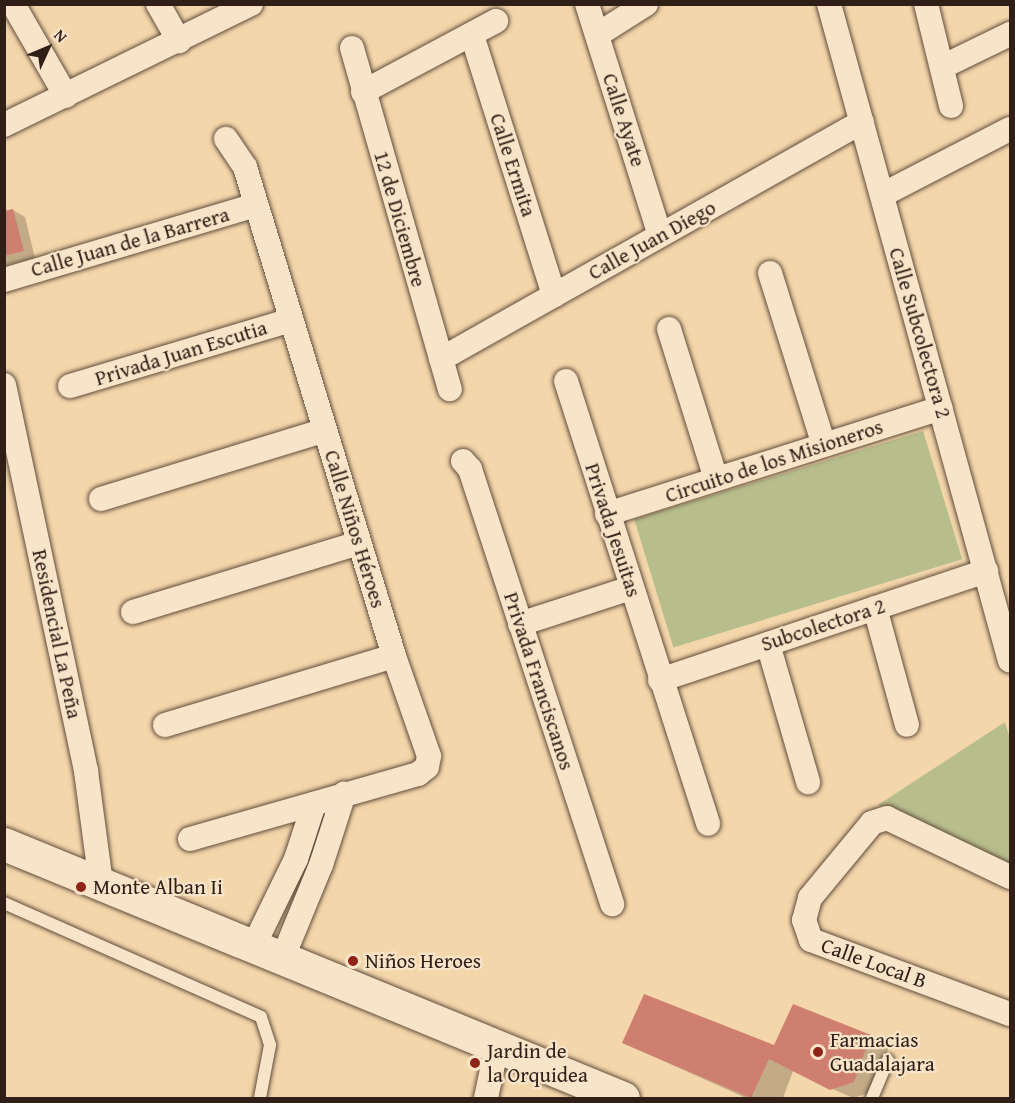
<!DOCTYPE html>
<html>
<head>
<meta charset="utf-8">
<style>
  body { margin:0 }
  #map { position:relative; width:1015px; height:1103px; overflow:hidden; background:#f4d6ab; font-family:"Gentium Book Plus",serif }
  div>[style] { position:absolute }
  .green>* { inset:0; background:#b7be8c; transform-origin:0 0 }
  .shadow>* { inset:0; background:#0003 }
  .building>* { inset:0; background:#cf7f6f }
  .roads { filter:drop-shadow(0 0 2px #614d3c) drop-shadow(0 0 2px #614d3c) }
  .lane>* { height:12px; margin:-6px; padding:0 6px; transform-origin:6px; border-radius:6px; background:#f8e4c8 }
  .street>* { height:24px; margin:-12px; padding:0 12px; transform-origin:12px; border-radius:12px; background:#f8e4c8 }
  .secondary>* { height:33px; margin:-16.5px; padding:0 16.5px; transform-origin:16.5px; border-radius:16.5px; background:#f8e4c8 }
  .dots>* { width:16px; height:16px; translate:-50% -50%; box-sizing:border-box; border:3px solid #f8e4c8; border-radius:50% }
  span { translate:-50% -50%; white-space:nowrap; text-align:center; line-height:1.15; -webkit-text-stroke:4.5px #f8e4c8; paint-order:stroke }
  .street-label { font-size:21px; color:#301f17 }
  .poi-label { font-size:21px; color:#301f17 }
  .left { translate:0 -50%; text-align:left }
  .frame { position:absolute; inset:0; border:6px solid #301f17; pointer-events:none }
  .north { position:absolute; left:18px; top:18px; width:60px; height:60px; -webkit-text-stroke:4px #f8e4c8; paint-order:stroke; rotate:46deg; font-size:16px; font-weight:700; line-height:24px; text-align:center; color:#301f17 }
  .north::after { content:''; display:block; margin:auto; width:21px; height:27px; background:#301f17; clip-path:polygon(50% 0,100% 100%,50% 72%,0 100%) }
</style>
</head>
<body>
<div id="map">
  <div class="green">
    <div style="left:923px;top:431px;width:134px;height:302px;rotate:73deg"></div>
    <div style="clip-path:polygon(1005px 722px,1010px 739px,1010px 865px,878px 805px)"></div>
  </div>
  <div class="shadow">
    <div style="clip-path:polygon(13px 210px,25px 217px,35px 258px,4px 266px,4px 213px)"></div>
    <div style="clip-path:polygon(870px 1037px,889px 1047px,872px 1092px,853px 1098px,793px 1071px,783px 1098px,746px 1098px,623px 1043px,773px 1046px)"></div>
  </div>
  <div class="building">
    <div style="clip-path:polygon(13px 209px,24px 251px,4px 256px,4px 211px)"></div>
    <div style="clip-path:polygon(644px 994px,774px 1045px,793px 1004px,871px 1035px,854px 1082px,830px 1090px,769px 1059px,751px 1098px,622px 1043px)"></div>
  </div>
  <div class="roads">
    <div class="lane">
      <div style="left:4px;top:903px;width:281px;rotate:23.9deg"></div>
      <div style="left:261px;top:1017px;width:29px;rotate:72deg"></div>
      <div style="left:270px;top:1045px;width:54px;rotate:100.7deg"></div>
      <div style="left:872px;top:1098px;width:41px;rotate:-67.2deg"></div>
    </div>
    <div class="street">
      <div style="left:13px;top:4px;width:106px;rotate:60.1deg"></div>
      <div style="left:158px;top:4px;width:43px;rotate:60.4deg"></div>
      <div style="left:587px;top:4px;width:242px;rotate:72.5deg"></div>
      <div style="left:829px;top:4px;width:681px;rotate:74.6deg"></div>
      <div style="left:926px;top:4px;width:105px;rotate:76.2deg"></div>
      <div style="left:472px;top:35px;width:273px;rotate:72.5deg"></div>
      <div style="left:597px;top:35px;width:58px;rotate:-32.3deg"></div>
      <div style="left:352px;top:48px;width:355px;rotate:74deg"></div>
      <div style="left:942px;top:67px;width:76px;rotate:-25.9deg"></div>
      <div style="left:363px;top:92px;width:151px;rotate:-28.1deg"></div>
      <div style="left:4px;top:125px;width:275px;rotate:-26.1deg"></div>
      <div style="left:882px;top:195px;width:144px;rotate:-27.3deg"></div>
      <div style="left:770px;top:273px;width:180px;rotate:72.6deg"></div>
      <div style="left:4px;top:280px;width:263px;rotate:-16.6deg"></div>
      <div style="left:669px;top:329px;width:157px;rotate:72.6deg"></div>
      <div style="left:441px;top:359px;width:483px;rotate:-29.4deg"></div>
      <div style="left:566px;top:381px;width:465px;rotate:72.2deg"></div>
      <div style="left:4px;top:385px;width:395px;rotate:78deg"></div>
      <div style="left:86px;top:771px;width:113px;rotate:82.4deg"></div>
      <div style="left:70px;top:386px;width:231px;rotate:-16.6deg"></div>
      <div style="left:463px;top:461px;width:11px;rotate:49deg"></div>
      <div style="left:470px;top:469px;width:458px;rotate:71.9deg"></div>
      <div style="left:101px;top:499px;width:234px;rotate:-17.1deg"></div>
      <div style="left:607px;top:514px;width:350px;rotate:-17.6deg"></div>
      <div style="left:875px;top:608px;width:121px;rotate:74.7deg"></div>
      <div style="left:133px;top:612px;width:236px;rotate:-17deg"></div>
      <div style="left:520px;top:624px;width:117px;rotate:-18deg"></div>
      <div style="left:768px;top:644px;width:144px;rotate:73.8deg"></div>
      <div style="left:660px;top:680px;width:344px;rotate:-18.5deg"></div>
      <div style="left:165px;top:725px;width:239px;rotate:-16.8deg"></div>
      <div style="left:190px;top:839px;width:237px;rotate:-15.9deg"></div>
      <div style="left:418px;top:774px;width:11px;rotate:-38deg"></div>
      <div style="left:427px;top:767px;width:11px;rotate:-80deg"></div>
      <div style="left:429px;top:756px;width:106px;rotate:-109.3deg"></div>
      <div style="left:394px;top:656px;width:511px;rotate:-106.95deg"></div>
      <div style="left:245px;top:167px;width:34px;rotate:-124deg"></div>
      <div style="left:1010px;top:877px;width:136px;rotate:-154.4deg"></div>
      <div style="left:887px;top:818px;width:16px;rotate:162deg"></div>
      <div style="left:872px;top:823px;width:97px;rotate:129.6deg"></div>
      <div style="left:810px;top:898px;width:23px;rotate:105deg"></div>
      <div style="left:804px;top:920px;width:21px;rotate:71deg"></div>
      <div style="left:811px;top:940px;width:212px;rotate:20.4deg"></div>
      <div style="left:254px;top:945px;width:96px;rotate:-64deg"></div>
      <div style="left:296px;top:859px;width:58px;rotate:-71.9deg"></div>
      <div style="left:283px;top:957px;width:100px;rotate:-67.6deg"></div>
      <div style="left:321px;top:865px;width:75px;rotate:-72.1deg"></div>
      <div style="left:486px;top:1098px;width:53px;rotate:-78.1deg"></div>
    </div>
    <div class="secondary">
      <div style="left:4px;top:844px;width:669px;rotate:22.31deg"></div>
    </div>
  </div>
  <div class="dots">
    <div style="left:81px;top:887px;background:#8f2418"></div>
    <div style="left:353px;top:961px;background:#8f2418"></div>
    <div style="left:818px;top:1052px;background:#8f2418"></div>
    <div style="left:475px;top:1063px;background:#8f2418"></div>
  </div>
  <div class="street-label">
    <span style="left:624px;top:120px;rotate:72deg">Calle Ayate</span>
    <span style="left:513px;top:165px;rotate:72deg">Calle Ermita</span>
    <span style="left:400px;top:219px;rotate:74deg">12 de Diciembre</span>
    <span style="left:652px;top:240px;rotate:-29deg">Calle Juan Diego</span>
    <span style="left:130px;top:242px;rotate:-16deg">Calle Juan de la Barrera</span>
    <span style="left:920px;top:333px;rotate:74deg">Calle Subcolectora 2</span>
    <span style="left:181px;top:353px;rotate:-17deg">Privada Juan Escutia</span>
    <span style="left:774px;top:461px;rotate:-18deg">Circuito de los Misioneros</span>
    <span style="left:355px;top:529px;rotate:73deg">Calle Niños Héroes</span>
    <span style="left:613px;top:530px;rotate:72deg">Privada Jesuitas</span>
    <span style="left:823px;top:625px;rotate:-18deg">Subcolectora 2</span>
    <span style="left:57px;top:634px;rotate:78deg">Residencial La Peña</span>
    <span style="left:539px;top:681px;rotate:72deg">Privada Franciscanos</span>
    <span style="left:874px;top:963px;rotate:20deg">Calle Local B</span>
  </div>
  <div class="poi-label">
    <span class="left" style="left:93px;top:887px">Monte Alban Ii</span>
    <span class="left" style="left:365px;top:961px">Niños Heroes</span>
    <span class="left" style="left:830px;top:1052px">Farmacias<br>Guadalajara</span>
    <span class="left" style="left:487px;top:1063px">Jardin de<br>la Orquidea</span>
  </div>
  <div class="frame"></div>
  <div class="north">N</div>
</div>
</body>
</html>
